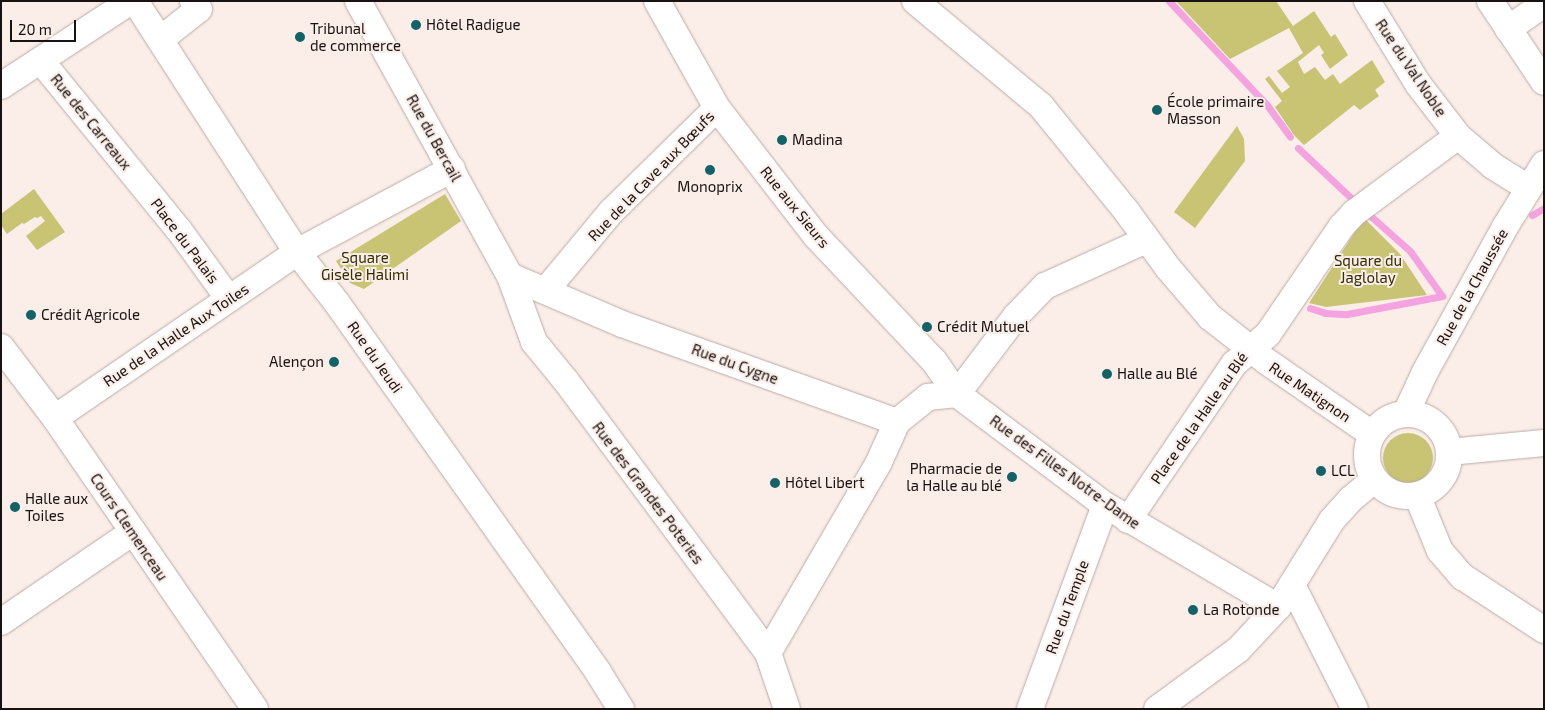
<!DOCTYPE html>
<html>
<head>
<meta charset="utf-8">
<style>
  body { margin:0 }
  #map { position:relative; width:1545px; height:710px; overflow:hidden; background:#fbede7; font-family:"Exo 2",sans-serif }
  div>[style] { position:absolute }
  .green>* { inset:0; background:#c9c374 }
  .round { border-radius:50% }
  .stream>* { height:7px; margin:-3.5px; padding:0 3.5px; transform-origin:3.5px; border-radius:3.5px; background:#f4a3e0 }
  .roads { filter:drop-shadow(0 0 1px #b9aca7) drop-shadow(0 0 1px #b9aca7) }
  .minor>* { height:26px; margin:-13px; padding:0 13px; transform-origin:13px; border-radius:13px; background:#fff }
  .minor>.ring { margin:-13px; padding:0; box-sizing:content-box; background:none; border:26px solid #fff; border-radius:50% }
  .dots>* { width:14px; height:14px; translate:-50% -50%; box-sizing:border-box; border:2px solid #fbede7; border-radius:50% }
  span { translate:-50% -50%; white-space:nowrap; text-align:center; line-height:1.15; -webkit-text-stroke:4px #fbede7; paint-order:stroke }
  .poi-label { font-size:15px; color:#181312 }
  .left { translate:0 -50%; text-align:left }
  .right { translate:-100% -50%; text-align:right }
  .street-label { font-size:15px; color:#181312 }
  .park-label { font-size:15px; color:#322e01 }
  .frame { position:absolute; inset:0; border:2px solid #181312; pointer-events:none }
  .scale { position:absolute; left:10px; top:20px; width:66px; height:22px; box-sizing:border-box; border:2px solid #181312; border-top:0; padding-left:6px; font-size:15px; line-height:18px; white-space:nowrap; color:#181312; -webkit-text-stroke:4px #fbede7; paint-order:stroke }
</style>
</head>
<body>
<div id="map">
  <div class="green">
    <div style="clip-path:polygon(1176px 1px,1276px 1px,1293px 26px,1314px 11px,1331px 37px,1335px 34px,1348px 55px,1330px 69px,1321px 55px,1324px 53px,1319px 45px,1298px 62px,1304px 74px,1315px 67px,1325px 80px,1333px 74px,1340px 84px,1372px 60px,1385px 82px,1375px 90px,1379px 96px,1360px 110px,1354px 105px,1304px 145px,1294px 135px,1275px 107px,1282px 101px,1265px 79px,1269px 76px,1282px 93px,1290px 87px,1277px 71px,1303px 53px,1289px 28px,1230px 59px)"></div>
    <div style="clip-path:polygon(1237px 126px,1244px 139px,1245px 161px,1195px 228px,1174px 212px)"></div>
    <div style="clip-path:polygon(34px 189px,65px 232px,37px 250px,26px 236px,45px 221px,41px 216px,37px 218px,35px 217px,24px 224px,22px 223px,7px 234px,1px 225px,1px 214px)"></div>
    <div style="clip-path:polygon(445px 194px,461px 221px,364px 289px,350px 283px,336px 261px)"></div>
    <div style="clip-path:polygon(1364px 218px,1400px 254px,1427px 295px,1326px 307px,1309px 303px)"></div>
    <div class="round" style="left:1383px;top:433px;width:50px;height:50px"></div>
  </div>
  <div class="stream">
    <div style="left:1169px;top:1px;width:143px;rotate:46.7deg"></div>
    <div style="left:1267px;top:105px;width:39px;rotate:54deg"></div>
    <div style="left:1298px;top:148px;width:73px;rotate:43.3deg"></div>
    <div style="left:1532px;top:215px;width:14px;rotate:-30deg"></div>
    <div style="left:1310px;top:308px;width:16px;rotate:18deg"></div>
    <div style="left:1325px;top:313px;width:22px;rotate:3deg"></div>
    <div style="left:1347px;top:314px;width:97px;rotate:-10.7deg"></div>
    <div style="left:1442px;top:296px;width:55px;rotate:-125.4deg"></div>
    <div style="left:1410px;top:251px;width:60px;rotate:-138.4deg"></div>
  </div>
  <div class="roads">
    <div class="minor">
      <div style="left:135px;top:1px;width:299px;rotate:57.2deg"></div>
      <div style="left:297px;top:252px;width:65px;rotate:51.9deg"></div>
      <div style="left:337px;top:303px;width:452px;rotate:54.7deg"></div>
      <div style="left:598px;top:672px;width:44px;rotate:58.1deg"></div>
      <div style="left:358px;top:1px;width:314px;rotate:61.1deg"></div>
      <div style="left:510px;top:276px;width:70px;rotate:70deg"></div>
      <div style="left:534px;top:342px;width:50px;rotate:50.6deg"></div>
      <div style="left:566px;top:381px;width:339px;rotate:53.4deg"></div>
      <div style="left:768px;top:653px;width:59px;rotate:71.3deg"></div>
      <div style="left:657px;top:1px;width:123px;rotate:60.7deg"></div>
      <div style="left:717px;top:108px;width:162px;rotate:52.3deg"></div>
      <div style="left:816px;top:236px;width:172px;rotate:46.7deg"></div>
      <div style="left:934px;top:361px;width:40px;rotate:55.1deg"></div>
      <div style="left:957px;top:394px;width:185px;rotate:36.9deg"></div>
      <div style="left:1105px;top:505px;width:201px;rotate:30.5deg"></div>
      <div style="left:915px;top:1px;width:164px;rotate:39.8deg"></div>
      <div style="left:1041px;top:106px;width:136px;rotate:50.9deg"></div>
      <div style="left:1127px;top:212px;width:69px;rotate:53.8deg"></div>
      <div style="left:1168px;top:268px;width:65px;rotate:49.4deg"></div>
      <div style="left:1210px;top:317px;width:71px;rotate:38.2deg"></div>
      <div style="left:1266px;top:361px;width:129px;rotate:34.6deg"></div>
      <div style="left:1367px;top:1px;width:97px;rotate:58.4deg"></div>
      <div style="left:1418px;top:84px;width:66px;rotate:52.4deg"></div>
      <div style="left:1458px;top:136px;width:46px;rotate:40.6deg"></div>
      <div style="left:1493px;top:166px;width:41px;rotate:32.2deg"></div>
      <div style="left:1490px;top:1px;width:97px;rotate:56.3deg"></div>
      <div style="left:1508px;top:29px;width:44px;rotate:-34.8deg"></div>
      <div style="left:161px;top:39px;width:48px;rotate:-38.3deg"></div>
      <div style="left:199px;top:9px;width:10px;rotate:-127deg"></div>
      <div style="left:41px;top:61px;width:218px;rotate:50.8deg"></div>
      <div style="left:179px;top:230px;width:85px;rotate:54.1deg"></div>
      <div style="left:1px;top:86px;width:155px;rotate:-33.2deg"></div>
      <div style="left:510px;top:276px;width:122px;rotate:23.2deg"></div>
      <div style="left:622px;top:324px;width:292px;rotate:19.6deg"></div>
      <div style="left:897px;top:422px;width:40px;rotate:-39deg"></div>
      <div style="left:928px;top:397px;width:29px;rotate:-6deg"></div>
      <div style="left:546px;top:290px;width:102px;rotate:-50.2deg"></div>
      <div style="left:611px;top:212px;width:148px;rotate:-44.5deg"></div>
      <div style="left:1px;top:347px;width:89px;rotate:52.7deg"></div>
      <div style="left:55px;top:418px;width:353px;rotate:55.5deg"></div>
      <div style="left:957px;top:394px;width:98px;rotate:-52.9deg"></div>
      <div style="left:1016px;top:316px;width:42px;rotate:-46deg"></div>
      <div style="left:1045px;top:286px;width:111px;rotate:-24.5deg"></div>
      <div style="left:1406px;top:413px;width:45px;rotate:-65.1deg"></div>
      <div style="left:1425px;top:372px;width:166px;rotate:-61.1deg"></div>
      <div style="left:1505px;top:227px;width:74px;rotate:-58.2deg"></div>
      <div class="ring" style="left:1367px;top:414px;width:56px;height:56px"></div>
      <div style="left:55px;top:418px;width:293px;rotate:-34.4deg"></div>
      <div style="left:297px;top:252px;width:176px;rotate:-28.2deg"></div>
      <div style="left:1449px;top:452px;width:95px;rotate:-5.4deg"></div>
      <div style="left:1417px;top:495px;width:61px;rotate:67.7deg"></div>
      <div style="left:1440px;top:551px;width:35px;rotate:49deg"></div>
      <div style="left:1463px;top:577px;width:97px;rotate:33.2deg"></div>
      <div style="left:1128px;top:520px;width:189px;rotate:-55.8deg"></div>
      <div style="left:1234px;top:364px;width:45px;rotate:-41.4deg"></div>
      <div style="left:1268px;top:334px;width:131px;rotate:-55.6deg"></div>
      <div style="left:1342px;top:226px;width:18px;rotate:-47deg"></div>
      <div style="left:1354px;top:213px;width:129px;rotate:-36.5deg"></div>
      <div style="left:1292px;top:585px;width:139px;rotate:63.1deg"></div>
      <div style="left:1px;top:622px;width:160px;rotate:-34.3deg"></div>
      <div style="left:768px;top:653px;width:221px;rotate:-59.8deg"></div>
      <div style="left:879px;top:462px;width:44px;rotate:-65.8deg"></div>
      <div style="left:1030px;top:709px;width:217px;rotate:-69.8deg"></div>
      <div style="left:1157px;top:709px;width:100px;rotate:-36.1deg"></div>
      <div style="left:1238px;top:650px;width:59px;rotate:-47.1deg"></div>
      <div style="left:1278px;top:607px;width:102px;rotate:-58.2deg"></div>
      <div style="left:1332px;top:520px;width:28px;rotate:-48deg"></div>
      <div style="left:1351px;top:499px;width:31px;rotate:-40deg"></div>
    </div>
  </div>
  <div class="dots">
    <div style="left:416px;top:25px;background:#126267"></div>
    <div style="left:300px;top:37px;background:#126267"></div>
    <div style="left:1157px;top:110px;background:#126267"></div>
    <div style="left:782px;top:140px;background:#126267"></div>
    <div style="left:710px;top:170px;background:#126267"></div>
    <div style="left:31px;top:315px;background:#126267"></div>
    <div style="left:927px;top:327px;background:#126267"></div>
    <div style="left:334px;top:362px;background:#126267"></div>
    <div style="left:1107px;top:374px;background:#126267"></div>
    <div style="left:1321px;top:471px;background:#126267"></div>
    <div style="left:1012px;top:477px;background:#126267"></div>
    <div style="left:775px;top:483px;background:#126267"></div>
    <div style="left:15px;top:507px;background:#126267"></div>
    <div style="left:1193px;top:610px;background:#126267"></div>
  </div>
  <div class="poi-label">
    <span class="left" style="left:426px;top:25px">Hôtel Radigue</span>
    <span class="left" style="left:310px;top:37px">Tribunal<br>de commerce</span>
    <span class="left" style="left:1167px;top:110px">École primaire<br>Masson</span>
    <span class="left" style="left:792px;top:140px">Madina</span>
    <span style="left:710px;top:187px">Monoprix</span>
    <span class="left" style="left:41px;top:315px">Crédit Agricole</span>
    <span class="left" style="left:937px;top:327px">Crédit Mutuel</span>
    <span class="right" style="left:324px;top:362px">Alençon</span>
    <span class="left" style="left:1117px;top:374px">Halle au Blé</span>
    <span class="right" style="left:1002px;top:477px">Pharmacie de<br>la Halle au blé</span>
    <span class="left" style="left:1331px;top:471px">LCL</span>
    <span class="left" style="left:785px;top:483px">Hôtel Libert</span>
    <span class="left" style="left:25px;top:507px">Halle aux<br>Toiles</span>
    <span class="left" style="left:1203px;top:610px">La Rotonde</span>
  </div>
  <div class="street-label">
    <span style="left:1411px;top:68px;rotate:56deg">Rue du Val Noble</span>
    <span style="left:91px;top:122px;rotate:51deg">Rue des Carreaux</span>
    <span style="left:434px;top:138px;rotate:61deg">Rue du Bercail</span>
    <span style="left:651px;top:176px;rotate:-46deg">Rue de la Cave aux Bœufs</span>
    <span style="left:795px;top:207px;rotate:51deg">Rue aux Sieurs</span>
    <span style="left:185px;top:241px;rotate:53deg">Place du Palais</span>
    <span style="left:1472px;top:287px;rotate:-61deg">Rue de la Chaussée</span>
    <span style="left:176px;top:335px;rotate:-34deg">Rue de la Halle Aux Toiles</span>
    <span style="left:375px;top:357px;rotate:55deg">Rue du Jeudi</span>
    <span style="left:735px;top:364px;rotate:20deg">Rue du Cygne</span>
    <span style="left:1310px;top:392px;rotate:34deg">Rue Matignon</span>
    <span style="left:1199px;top:418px;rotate:-55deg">Place de la Halle au Blé</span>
    <span style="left:1065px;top:472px;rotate:36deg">Rue des Filles Notre-Dame</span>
    <span style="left:648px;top:493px;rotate:53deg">Rue des Grandes Poteries</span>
    <span style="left:129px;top:527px;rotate:56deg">Cours Clemenceau</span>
    <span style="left:1067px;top:607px;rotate:-70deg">Rue du Temple</span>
  </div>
  <div class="park-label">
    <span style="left:365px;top:266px">Square<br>Gisèle Halimi</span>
    <span style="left:1368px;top:269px">Square du<br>Jaglolay</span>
  </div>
  <div class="frame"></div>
  <div class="scale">20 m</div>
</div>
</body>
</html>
